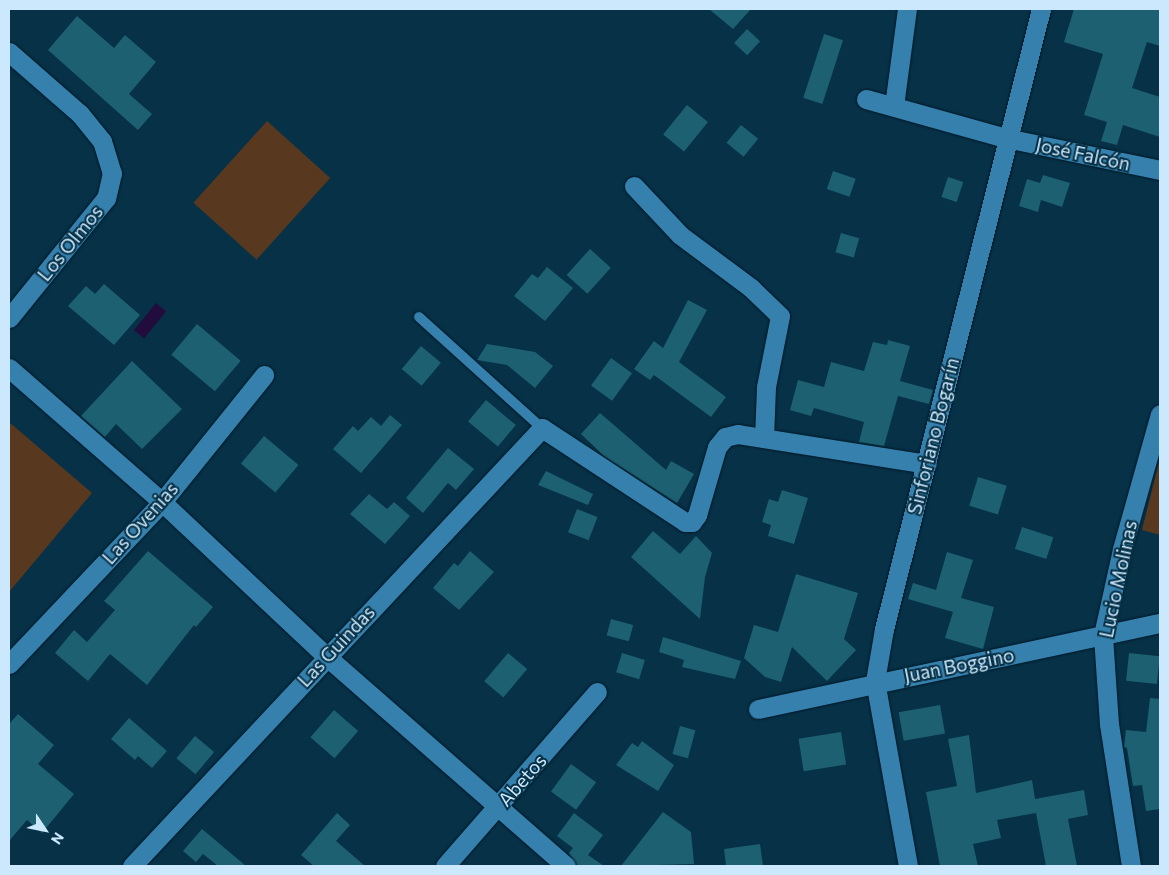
<!DOCTYPE html>
<html>
<head>
<meta charset="utf-8">
<style>
  body { margin:0 }
  #map { position:relative; width:1169px; height:875px; overflow:hidden; background:#063147; font-family:Commissioner,sans-serif }
  div>[style] { position:absolute }
  .green>* { inset:0; background:#583920; transform-origin:0 0 }
  .water>* { inset:0; background:#210c3d; transform-origin:0 0 }
  .building>* { inset:0; background:#1c6071; transform-origin:0 0 }
  .roads { filter:drop-shadow(0 0 1px #021725) drop-shadow(0 0 1px #021725) }
  .service>* { height:10px; margin:-5px; padding:0 5px; transform-origin:5px; border-radius:5px; background:#3580ac }
  .minor>* { height:19px; margin:-9.5px; padding:0 9.5px; transform-origin:9.5px; border-radius:9.5px; background:#3580ac }
  span { translate:-50% -50%; white-space:nowrap; text-align:center; line-height:1.15; -webkit-text-stroke:4px #063147; paint-order:stroke }
  .street-label { font-size:19px; color:#cce8fc }
  .frame { position:absolute; inset:0; border:10px solid #cce8fc; pointer-events:none }
  .north { position:absolute; left:20px; top:805px; width:50px; height:50px; -webkit-text-stroke:4px #063147; paint-order:stroke; rotate:124deg; font-size:14px; font-weight:700; line-height:20px; text-align:center; color:#cce8fc }
  .north::after { content:''; display:block; margin:auto; width:18px; height:22px; background:#cce8fc; clip-path:polygon(50% 0,100% 100%,50% 72%,0 100%) }
</style>
</head>
<body>
<div id="map">
  <div class="green">
    <div style="left:267px;top:121px;width:85px;height:110px;rotate:42deg"></div>
    <div style="clip-path:polygon(9px 422px,92px 493px,9px 592px)"></div>
    <div style="clip-path:polygon(1160px 458px,1160px 535px,1142px 530px)"></div>
  </div>
  <div class="water">
    <div style="left:156px;top:303px;width:13px;height:35px;rotate:39deg"></div>
  </div>
  <div class="building">
    <div style="clip-path:polygon(709px 9px,751px 9px,733px 29px)"></div>
    <div style="clip-path:polygon(1074px 9px,1160px 9px,1160px 46px,1147px 42px,1132px 88px,1160px 97px,1160px 137px,1123px 125px,1117px 145px,1101px 141px,1107px 122px,1084px 115px,1103px 54px,1064px 42px)"></div>
    <div style="clip-path:polygon(77px 16px,114px 48px,125px 35px,156px 62px,129px 94px,152px 114px,138px 130px,48px 50px)"></div>
    <div style="left:747px;top:29px;width:18px;height:19px;rotate:43deg"></div>
    <div style="left:824px;top:34px;width:20px;height:67px;rotate:18deg"></div>
    <div style="left:687px;top:105px;width:27px;height:38px;rotate:39deg"></div>
    <div style="left:741px;top:125px;width:22px;height:23px;rotate:39deg"></div>
    <div style="left:833px;top:171px;width:24px;height:19px;rotate:19deg"></div>
    <div style="clip-path:polygon(1043px 175px,1070px 183px,1062px 207px,1041px 200px,1038px 212px,1019px 206px,1027px 179px,1040px 183px)"></div>
    <div style="left:948px;top:177px;width:16px;height:21px;rotate:18deg"></div>
    <div style="left:841px;top:233px;width:19px;height:20px;rotate:16deg"></div>
    <div style="left:590px;top:249px;width:28px;height:35px;rotate:42deg"></div>
    <div style="clip-path:polygon(547px 267px,573px 288px,545px 321px,514px 296px,532px 274px,538px 278px)"></div>
    <div style="clip-path:polygon(104px 284px,140px 315px,114px 345px,68px 306px,86px 286px,95px 294px)"></div>
    <div style="clip-path:polygon(688px 300px,707px 310px,679px 362px,726px 397px,711px 417px,654px 375px,650px 380px,634px 369px,654px 341px,663px 348px)"></div>
    <div style="left:197px;top:324px;width:57px;height:40px;rotate:40deg"></div>
    <div style="clip-path:polygon(888px 340px,910px 346px,900px 381px,933px 390px,929px 404px,898px 396px,884px 446px,859px 442px,864px 422px,814px 408px,811px 416px,790px 410px,798px 380px,824px 387px,831px 362px,864px 371px,873px 342px,887px 345px)"></div>
    <div style="clip-path:polygon(487px 344px,535px 352px,553px 366px,535px 388px,507px 365px,477px 360px)"></div>
    <div style="left:421px;top:346px;width:26px;height:30px;rotate:40deg"></div>
    <div style="left:611px;top:358px;width:26px;height:34px;rotate:36deg"></div>
    <div style="clip-path:polygon(132px 361px,182px 409px,142px 449px,116px 424px,105px 437px,81px 416px)"></div>
    <div style="left:486px;top:400px;width:39px;height:28px;rotate:40deg"></div>
    <div style="clip-path:polygon(600px 413px,666px 470px,671px 461px,694px 474px,677px 503px,604px 456px,581px 434px)"></div>
    <div style="clip-path:polygon(390px 415px,402px 425px,361px 473px,333px 449px,353px 426px,358px 431px,371px 417px,381px 426px)"></div>
    <div style="left:264px;top:436px;width:45px;height:36px;rotate:40deg"></div>
    <div style="clip-path:polygon(448px 448px,474px 469px,456px 490px,448px 483px,423px 513px,406px 498px)"></div>
    <div style="clip-path:polygon(546px 471px,593px 494px,588px 505px,538px 485px)"></div>
    <div style="left:978px;top:477px;width:30px;height:30px;rotate:17deg"></div>
    <div style="clip-path:polygon(782px 490px,808px 498px,794px 544px,768px 536px,771px 525px,762px 522px,769px 499px,778px 502px)"></div>
    <div style="clip-path:polygon(369px 494px,387px 509px,394px 502px,410px 516px,385px 544px,350px 514px)"></div>
    <div style="left:577px;top:509px;width:22px;height:25px;rotate:21deg"></div>
    <div style="left:1022px;top:527px;width:33px;height:23px;rotate:18deg"></div>
    <div style="clip-path:polygon(653px 531px,680px 554px,696px 536px,712px 553px,705px 577px,700px 619px,631px 557px)"></div>
    <div style="clip-path:polygon(148px 551px,213px 607px,196px 627px,194px 625px,147px 685px,110px 654px,88px 681px,55px 653px,74px 630px,87px 642px,115px 610px,104px 601px)"></div>
    <div style="clip-path:polygon(470px 551px,494px 572px,459px 610px,433px 588px,454px 563px,458px 566px)"></div>
    <div style="clip-path:polygon(947px 552px,973px 560px,961px 598px,994px 607px,983px 649px,945px 638px,953px 612px,908px 599px,913px 583px,936px 590px)"></div>
    <div style="clip-path:polygon(796px 574px,858px 593px,844px 639px,856px 650px,827px 681px,792px 647px,781px 682px,765px 677px,744px 658px,754px 625px,778px 632px)"></div>
    <div style="left:611px;top:619px;width:23px;height:17px;rotate:15deg"></div>
    <div style="clip-path:polygon(663px 637px,741px 661px,735px 679px,682px 667px,684px 660px,659px 652px)"></div>
    <div style="left:508px;top:653px;width:25px;height:37px;rotate:40deg"></div>
    <div style="left:622px;top:653px;width:24px;height:20px;rotate:17deg"></div>
    <div style="left:1129px;top:653px;width:31px;height:28px;rotate:6deg"></div>
    <div style="clip-path:polygon(1150px 698px,1160px 699px,1160px 809px,1146px 811px,1142px 785px,1133px 786px,1127px 748px,1124px 747px,1126px 730px,1146px 732px)"></div>
    <div style="left:940px;top:705px;width:29px;height:42px;rotate:80deg"></div>
    <div style="left:334px;top:710px;width:32px;height:36px;rotate:41deg"></div>
    <div style="clip-path:polygon(18px 714px,54px 745px,38px 764px,74px 794px,42px 833px,27px 820px,9px 841px,9px 724px)"></div>
    <div style="clip-path:polygon(129px 718px,167px 751px,152px 768px,138px 756px,135px 760px,111px 739px)"></div>
    <div style="left:680px;top:726px;width:16px;height:29px;rotate:15deg"></div>
    <div style="left:841px;top:732px;width:33px;height:43px;rotate:81deg"></div>
    <div style="clip-path:polygon(969px 735px,976px 793px,1032px 780px,1035px 799px,1084px 790px,1088px 815px,1068px 819px,1077px 866px,1046px 866px,1036px 813px,997px 820px,1001px 838px,973px 844px,978px 866px,940px 866px,926px 792px,957px 786px,948px 739px)"></div>
    <div style="left:195px;top:736px;width:25px;height:29px;rotate:40deg"></div>
    <div style="clip-path:polygon(642px 741px,674px 765px,658px 791px,616px 765px,632px 743px,638px 747px)"></div>
    <div style="left:571px;top:764px;width:31px;height:34px;rotate:36deg"></div>
    <div style="clip-path:polygon(663px 812px,691px 832px,694px 864px,621px 866px)"></div>
    <div style="clip-path:polygon(337px 813px,350px 825px,336px 841px,365px 866px,314px 866px,301px 855px)"></div>
    <div style="clip-path:polygon(574px 813px,603px 835px,588px 855px,604px 866px,577px 866px,569px 853px,573px 848px,557px 836px)"></div>
    <div style="clip-path:polygon(202px 829px,208px 834px,246px 866px,218px 866px,203px 854px,196px 862px,183px 851px)"></div>
    <div style="clip-path:polygon(760px 844px,763px 866px,726px 866px,724px 849px)"></div>
  </div>
  <div class="roads">
    <div class="service">
      <div style="left:419px;top:317px;width:166px;rotate:42.1deg"></div>
    </div>
    <div class="minor">
      <div style="left:9px;top:52px;width:94px;rotate:41.1deg"></div>
      <div style="left:80px;top:114px;width:35px;rotate:51deg"></div>
      <div style="left:102px;top:141px;width:34px;rotate:73deg"></div>
      <div style="left:112px;top:173px;width:26px;rotate:103deg"></div>
      <div style="left:106px;top:198px;width:154px;rotate:128.9deg"></div>
      <div style="left:866px;top:99px;width:145px;rotate:15.6deg"></div>
      <div style="left:1006px;top:138px;width:157px;rotate:11.7deg"></div>
      <div style="left:894px;top:106px;width:98px;rotate:-82.4deg"></div>
      <div style="left:634px;top:186px;width:67px;rotate:46.8deg"></div>
      <div style="left:680px;top:235px;width:89px;rotate:36.7deg"></div>
      <div style="left:751px;top:288px;width:40px;rotate:44deg"></div>
      <div style="left:780px;top:316px;width:72px;rotate:101.2deg"></div>
      <div style="left:766px;top:387px;width:51px;rotate:92.2deg"></div>
      <div style="left:9px;top:368px;width:203px;rotate:41.2deg"></div>
      <div style="left:162px;top:502px;width:225px;rotate:43.2deg"></div>
      <div style="left:326px;top:656px;width:319px;rotate:41.2deg"></div>
      <div style="left:9px;top:664px;width:223px;rotate:-46.6deg"></div>
      <div style="left:162px;top:502px;width:163px;rotate:-51.2deg"></div>
      <div style="left:758px;top:709px;width:411px;rotate:-12.1deg"></div>
      <div style="left:132px;top:866px;width:600px;rotate:-46.89deg"></div>
      <div style="left:542px;top:428px;width:171px;rotate:33.3deg"></div>
      <div style="left:685px;top:522px;width:7px"></div>
      <div style="left:692px;top:522px;width:9px;rotate:-54deg"></div>
      <div style="left:697px;top:515px;width:71px;rotate:-73.6deg"></div>
      <div style="left:717px;top:447px;width:13px;rotate:-51deg"></div>
      <div style="left:725px;top:437px;width:13px;rotate:-13deg"></div>
      <div style="left:738px;top:434px;width:191px;rotate:9deg"></div>
      <div style="left:445px;top:866px;width:231px;rotate:-48.9deg"></div>
      <div style="left:908px;top:866px;width:188px;rotate:-100.1deg"></div>
      <div style="left:875px;top:681px;width:53px;rotate:-80.2deg"></div>
      <div style="left:884px;top:629px;width:640px;rotate:-75.79deg"></div>
      <div style="left:1131px;top:866px;width:144px;rotate:-98.8deg"></div>
      <div style="left:1109px;top:724px;width:89px;rotate:-93.9deg"></div>
      <div style="left:1103px;top:635px;width:88px;rotate:-77.5deg"></div>
      <div style="left:1122px;top:549px;width:140px;rotate:-74.3deg"></div>
    </div>
  </div>
  <div class="street-label">
    <span style="left:1083px;top:154px;rotate:12deg">José Falcón</span>
    <span style="left:70px;top:243px;rotate:-51deg">Los Olmos</span>
    <span style="left:933px;top:436px;rotate:-76deg">Sinforiano Bogarín</span>
    <span style="left:140px;top:523px;rotate:-48deg">Las Ovenias</span>
    <span style="left:1118px;top:579px;rotate:-78deg">Lucio Molinas</span>
    <span style="left:336px;top:646px;rotate:-47deg">Las Guindas</span>
    <span style="left:959px;top:665px;rotate:-11deg">Juan Boggino</span>
    <span style="left:522px;top:780px;rotate:-49deg">Abetos</span>
  </div>
  <div class="frame"></div>
  <div class="north">N</div>
</div>
</body>
</html>
